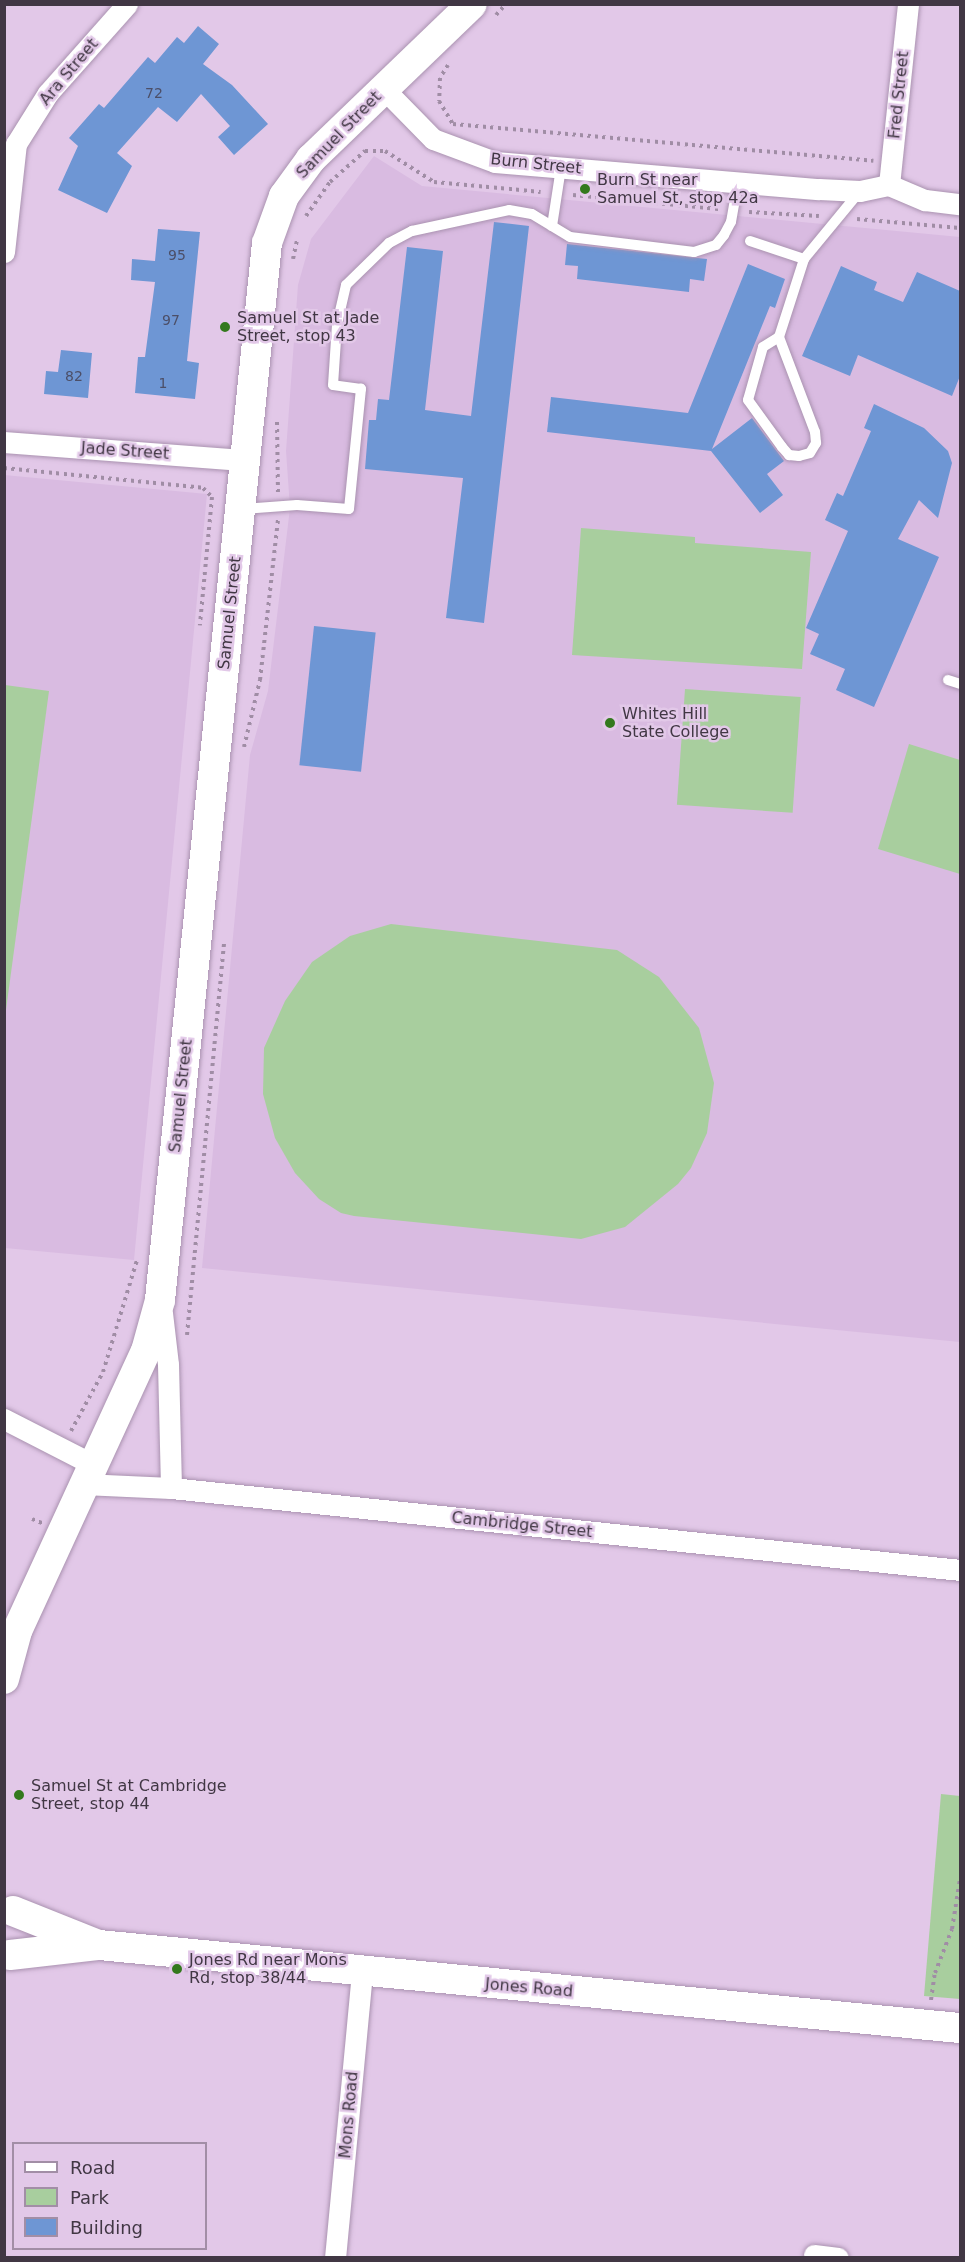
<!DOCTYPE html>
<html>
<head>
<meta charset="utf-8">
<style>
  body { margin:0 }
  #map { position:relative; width:965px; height:2262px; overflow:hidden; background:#e2c8e8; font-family:"DejaVu Sans",sans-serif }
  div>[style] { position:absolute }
  .built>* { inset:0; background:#d9bbe1 }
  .green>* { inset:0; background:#a8ce9e; transform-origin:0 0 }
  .building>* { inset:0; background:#6e96d4; transform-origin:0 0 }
  .path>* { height:4px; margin-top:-2px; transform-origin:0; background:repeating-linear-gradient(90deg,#a08da5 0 3px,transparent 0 7.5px) }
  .roads { filter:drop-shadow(0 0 2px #aa92b0) drop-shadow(0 0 2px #aa92b0) }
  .lane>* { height:10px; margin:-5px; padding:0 5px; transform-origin:5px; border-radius:5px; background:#fff }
  .street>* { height:21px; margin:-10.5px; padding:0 10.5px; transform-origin:10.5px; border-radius:10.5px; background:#fff }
  .secondary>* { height:30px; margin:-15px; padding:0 15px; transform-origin:15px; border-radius:15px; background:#fff }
  .dots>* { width:16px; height:16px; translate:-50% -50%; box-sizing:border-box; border:3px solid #e2c8e8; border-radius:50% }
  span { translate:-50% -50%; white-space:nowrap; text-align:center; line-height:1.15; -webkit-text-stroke:5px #e2c8e8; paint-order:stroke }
  .number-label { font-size:14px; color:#4c4f68 }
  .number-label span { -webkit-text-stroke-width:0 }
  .street-label { font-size:16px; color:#413744 }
  .poi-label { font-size:16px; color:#413744 }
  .left { translate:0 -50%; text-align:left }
  .frame { position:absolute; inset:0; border:6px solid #413744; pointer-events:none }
  .legend { position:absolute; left:12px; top:2142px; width:195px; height:108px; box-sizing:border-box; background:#e2c8e8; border:2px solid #a28ea6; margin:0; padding:8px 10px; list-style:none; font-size:18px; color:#413744 }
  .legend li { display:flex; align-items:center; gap:12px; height:30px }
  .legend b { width:30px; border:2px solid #a28ea6 }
</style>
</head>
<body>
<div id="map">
  <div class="built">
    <div style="clip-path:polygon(374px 156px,422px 186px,960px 237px,960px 1342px,202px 1268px,250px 755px,268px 691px,290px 508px,286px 451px,298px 285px,311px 239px)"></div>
    <div style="clip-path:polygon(4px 475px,207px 494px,134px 1260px,5px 1248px)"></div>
  </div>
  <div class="green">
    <div style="clip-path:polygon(581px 528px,695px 537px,695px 543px,811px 552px,802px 669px,572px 655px)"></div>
    <div style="clip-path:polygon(5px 685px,49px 691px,6px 1010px,4px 1010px)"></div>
    <div style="left:685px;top:689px;width:116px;height:116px;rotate:4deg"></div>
    <div style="clip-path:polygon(909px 744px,960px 760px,960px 874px,878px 849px)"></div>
    <div style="clip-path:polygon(391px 924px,617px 950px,659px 977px,699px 1028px,714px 1083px,707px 1133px,691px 1168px,678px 1184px,625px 1227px,581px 1239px,354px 1216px,341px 1213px,319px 1199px,295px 1173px,275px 1138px,263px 1094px,264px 1048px,285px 1001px,312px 962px,350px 936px)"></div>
    <div style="clip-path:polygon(941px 1794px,960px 1796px,960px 1999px,924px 1996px)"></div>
  </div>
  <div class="building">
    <div style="clip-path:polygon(198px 26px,219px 44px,203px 64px,232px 85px,268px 124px,234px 155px,218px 137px,230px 126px,201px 94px,177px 122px,158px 107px,117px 153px,132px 166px,107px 213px,58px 190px,78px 146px,69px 138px,99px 104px,104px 108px,148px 57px,155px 63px,177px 37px,184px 43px)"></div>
    <div style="clip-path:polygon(494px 222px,529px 226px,484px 623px,446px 618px,463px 478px,365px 469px,369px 420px,376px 420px,378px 399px,389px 400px,407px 247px,443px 251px,425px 410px,471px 416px)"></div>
    <div style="clip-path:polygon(158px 229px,200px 232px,187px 361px,199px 363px,195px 399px,135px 393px,138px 357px,145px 357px,155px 282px,131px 280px,132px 259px,155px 261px)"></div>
    <div style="clip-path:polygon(567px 244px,707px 259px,704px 281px,690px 279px,689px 292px,577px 279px,578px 266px,565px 265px)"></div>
    <div style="clip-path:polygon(748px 264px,785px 279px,775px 308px,770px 306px,712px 449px,752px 418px,784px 461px,767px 474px,783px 495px,760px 513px,711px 451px,547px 432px,551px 397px,688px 413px)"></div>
    <div style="clip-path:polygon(841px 266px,877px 282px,874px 290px,903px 302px,917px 272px,960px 291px,960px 376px,952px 396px,858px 355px,850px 376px,802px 356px)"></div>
    <div style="clip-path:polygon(61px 350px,92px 353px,88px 398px,44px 394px,46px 371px,58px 372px)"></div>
    <div style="clip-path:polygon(874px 404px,924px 428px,948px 451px,952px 463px,938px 518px,919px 500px,898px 539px,939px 557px,874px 707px,836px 690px,845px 669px,810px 654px,819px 634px,806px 628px,848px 531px,825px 520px,837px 493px,843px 496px,871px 431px,864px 428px)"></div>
    <div style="left:314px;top:626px;width:62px;height:140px;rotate:6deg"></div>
  </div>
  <div class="path">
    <div style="left:496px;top:15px;width:15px;rotate:-48deg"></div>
    <div style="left:448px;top:65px;width:15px;rotate:122deg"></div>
    <div style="left:440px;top:78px;width:23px;rotate:92deg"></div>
    <div style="left:439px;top:101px;width:27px;rotate:59deg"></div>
    <div style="left:453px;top:124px;width:422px;rotate:5deg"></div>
    <div style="left:573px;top:195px;width:146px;rotate:5.5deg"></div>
    <div style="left:749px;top:212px;width:70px;rotate:3.3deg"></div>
    <div style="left:306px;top:216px;width:42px;rotate:-54.8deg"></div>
    <div style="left:330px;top:182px;width:47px;rotate:-41.5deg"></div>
    <div style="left:365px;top:151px;width:20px"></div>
    <div style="left:385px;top:151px;width:58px;rotate:32.3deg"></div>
    <div style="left:434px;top:182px;width:107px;rotate:5.3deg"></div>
    <div style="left:857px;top:219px;width:103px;rotate:5deg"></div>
    <div style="left:293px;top:259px;width:19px;rotate:-78deg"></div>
    <div style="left:277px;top:422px;width:70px;rotate:89.2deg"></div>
    <div style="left:4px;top:468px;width:200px;rotate:5.7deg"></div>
    <div style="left:203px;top:488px;width:13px;rotate:45deg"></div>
    <div style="left:212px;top:497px;width:129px;rotate:95.4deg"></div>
    <div style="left:244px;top:747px;width:69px;rotate:-76.6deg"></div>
    <div style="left:260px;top:680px;width:161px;rotate:-83.6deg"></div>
    <div style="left:187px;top:1335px;width:395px;rotate:-84.6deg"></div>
    <div style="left:71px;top:1431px;width:67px;rotate:-61.5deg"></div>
    <div style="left:103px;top:1372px;width:117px;rotate:-73.1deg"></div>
    <div style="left:32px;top:1519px;width:11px;rotate:22deg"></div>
    <div style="left:931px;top:2000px;width:27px;rotate:-82deg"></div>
    <div style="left:935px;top:1973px;width:47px;rotate:-68.9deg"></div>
    <div style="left:952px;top:1929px;width:51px;rotate:-80.9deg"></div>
  </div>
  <div class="roads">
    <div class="lane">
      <div style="left:552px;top:226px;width:59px;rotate:-81.2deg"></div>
      <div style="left:750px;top:241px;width:57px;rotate:18.4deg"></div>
      <div style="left:779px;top:337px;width:19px;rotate:148deg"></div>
      <div style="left:763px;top:347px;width:55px;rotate:105.8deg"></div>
      <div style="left:748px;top:400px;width:58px;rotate:54.1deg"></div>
      <div style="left:782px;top:447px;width:11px;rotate:49deg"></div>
      <div style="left:789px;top:455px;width:10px;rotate:6deg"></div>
      <div style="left:799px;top:456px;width:11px;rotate:-15deg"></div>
      <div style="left:810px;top:453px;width:12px;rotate:-59deg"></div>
      <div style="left:816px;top:443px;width:11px;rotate:-95deg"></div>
      <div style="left:815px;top:432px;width:102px;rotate:-110.8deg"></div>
      <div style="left:779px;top:337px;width:82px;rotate:-72.2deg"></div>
      <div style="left:804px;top:259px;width:88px;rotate:-50.5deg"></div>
      <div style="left:243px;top:509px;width:54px;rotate:-4.2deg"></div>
      <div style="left:297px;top:505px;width:52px;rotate:4.4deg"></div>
      <div style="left:349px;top:509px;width:121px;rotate:-84.3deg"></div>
      <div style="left:361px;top:389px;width:28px;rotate:-172deg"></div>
      <div style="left:333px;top:385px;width:61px;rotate:-86.2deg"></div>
      <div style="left:337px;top:324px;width:40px;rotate:-77deg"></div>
      <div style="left:346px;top:285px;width:60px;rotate:-44.3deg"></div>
      <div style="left:389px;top:243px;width:26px;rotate:-28deg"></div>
      <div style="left:412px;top:231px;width:99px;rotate:-12.2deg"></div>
      <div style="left:509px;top:210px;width:23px;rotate:10deg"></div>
      <div style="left:532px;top:214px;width:44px;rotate:31.2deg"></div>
      <div style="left:570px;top:237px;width:125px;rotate:6.9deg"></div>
      <div style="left:694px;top:252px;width:23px;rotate:-18deg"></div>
      <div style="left:716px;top:245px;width:13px;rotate:-51deg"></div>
      <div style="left:724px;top:235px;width:15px;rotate:-62deg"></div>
      <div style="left:731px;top:222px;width:39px;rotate:-80deg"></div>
      <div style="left:948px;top:680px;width:13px;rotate:18deg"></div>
    </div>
    <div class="street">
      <div style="left:384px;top:89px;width:70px;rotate:45.6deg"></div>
      <div style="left:433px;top:139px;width:66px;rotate:20.4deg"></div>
      <div style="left:495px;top:162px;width:325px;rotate:4.8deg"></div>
      <div style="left:819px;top:189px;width:41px;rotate:2.8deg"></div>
      <div style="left:860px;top:191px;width:30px;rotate:-12deg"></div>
      <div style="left:889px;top:185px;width:39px;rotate:23deg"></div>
      <div style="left:925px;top:200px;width:35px;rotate:7deg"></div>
      <div style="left:889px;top:185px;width:182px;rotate:-84deg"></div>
      <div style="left:4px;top:252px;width:109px;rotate:-83.7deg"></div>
      <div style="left:16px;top:144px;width:60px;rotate:-57.9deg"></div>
      <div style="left:48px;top:93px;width:119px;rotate:-48.4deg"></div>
      <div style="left:4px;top:442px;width:242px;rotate:4.3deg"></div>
      <div style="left:162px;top:1313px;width:51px;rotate:83.3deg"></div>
      <div style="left:168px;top:1364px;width:124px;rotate:88.6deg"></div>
      <div style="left:4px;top:1419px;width:99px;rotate:27.1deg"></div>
      <div style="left:83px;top:1484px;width:88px;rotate:2.6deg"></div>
      <div style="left:171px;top:1488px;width:793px;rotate:5.93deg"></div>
      <div style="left:814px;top:2255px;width:24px;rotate:7deg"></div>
      <div style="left:335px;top:2258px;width:287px;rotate:-84.6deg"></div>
    </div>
    <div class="secondary">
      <div style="left:4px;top:1679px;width:50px;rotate:-74.8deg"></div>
      <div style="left:17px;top:1631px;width:308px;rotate:-65.3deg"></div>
      <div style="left:146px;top:1351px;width:53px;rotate:-74.6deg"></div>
      <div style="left:160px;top:1300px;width:1062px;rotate:-84.22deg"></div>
      <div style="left:267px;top:243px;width:50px;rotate:-70.1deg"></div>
      <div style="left:284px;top:196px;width:46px;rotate:-53.9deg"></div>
      <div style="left:311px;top:159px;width:223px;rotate:-43.9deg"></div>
      <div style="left:13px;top:1911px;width:89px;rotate:21.7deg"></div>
      <div style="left:10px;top:1955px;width:90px;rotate:-6.4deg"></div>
      <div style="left:99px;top:1945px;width:865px;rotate:5.51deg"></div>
    </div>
  </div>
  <div class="dots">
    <div style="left:585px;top:189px;background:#33791d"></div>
    <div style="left:225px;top:327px;background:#33791d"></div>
    <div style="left:610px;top:723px;background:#33791d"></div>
    <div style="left:19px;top:1795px;background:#33791d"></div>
    <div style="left:177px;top:1969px;background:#33791d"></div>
  </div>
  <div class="number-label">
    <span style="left:154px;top:93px">72</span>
    <span style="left:177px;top:255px">95</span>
    <span style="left:171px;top:320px">97</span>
    <span style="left:74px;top:376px">82</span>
    <span style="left:163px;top:383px">1</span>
  </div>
  <div class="street-label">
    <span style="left:69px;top:72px;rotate:-50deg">Ara Street</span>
    <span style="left:899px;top:95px;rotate:-84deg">Fred Street</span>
    <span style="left:339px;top:135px;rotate:-46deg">Samuel Street</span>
    <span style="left:536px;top:164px;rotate:6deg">Burn Street</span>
    <span style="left:125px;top:451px;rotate:4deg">Jade Street</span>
    <span style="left:230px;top:613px;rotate:-84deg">Samuel Street</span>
    <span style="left:181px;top:1096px;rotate:-84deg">Samuel Street</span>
    <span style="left:522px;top:1525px;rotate:6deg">Cambridge Street</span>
    <span style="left:529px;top:1988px;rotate:5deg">Jones Road</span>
    <span style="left:349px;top:2115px;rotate:-85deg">Mons Road</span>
  </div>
  <div class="poi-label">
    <span class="left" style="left:597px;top:189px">Burn St near<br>Samuel St, stop 42a</span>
    <span class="left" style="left:237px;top:327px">Samuel St at Jade<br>Street, stop 43</span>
    <span class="left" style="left:622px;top:723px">Whites Hill<br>State College</span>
    <span class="left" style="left:31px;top:1795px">Samuel St at Cambridge<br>Street, stop 44</span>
    <span class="left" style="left:189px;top:1969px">Jones Rd near Mons<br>Rd, stop 38/44</span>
  </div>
  <div class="frame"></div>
  <ul class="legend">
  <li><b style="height:8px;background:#fff"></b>Road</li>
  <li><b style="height:16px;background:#a8ce9e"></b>Park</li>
  <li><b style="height:16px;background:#6e96d4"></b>Building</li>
  </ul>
</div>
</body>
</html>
